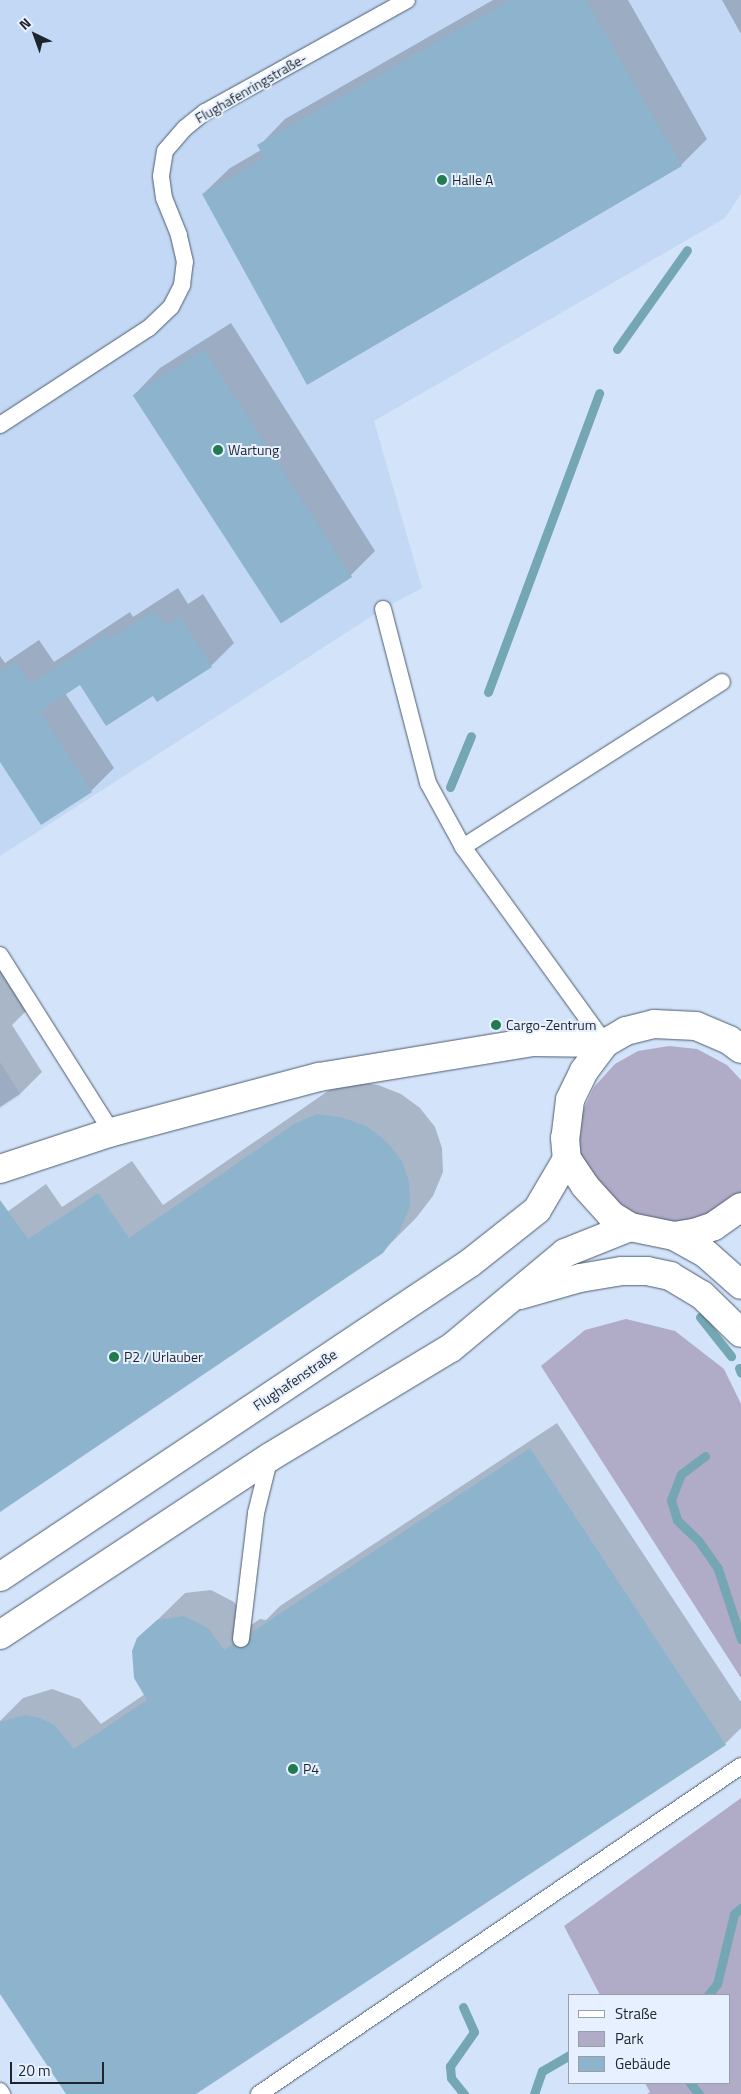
<!DOCTYPE html>
<html>
<head>
<meta charset="utf-8">
<style>
  body { margin:0 }
  #map { position:relative; width:741px; height:2094px; overflow:hidden; background:#d3e4fa; font-family:"Titillium Web",sans-serif }
  div>[style] { position:absolute }
  .built>* { inset:0; background:#c2d8f4 }
  .green>* { inset:0; background:#b0abc7 }
  .shadow>* { inset:0; background:#0003 }
  .stream>* { height:9px; margin:-4.5px; padding:0 4.5px; transform-origin:4.5px; border-radius:4.5px; background:#75a6b3 }
  .building>* { inset:0; background:#8db4cc; transform-origin:0 0 }
  .roads { filter:drop-shadow(0 0 1px #4d5c6e) drop-shadow(0 0 1px #4d5c6e) }
  .service>* { height:16px; margin:-8px; padding:0 8px; transform-origin:8px; border-radius:8px; background:#fff }
  .minor>* { height:28px; margin:-14px; padding:0 14px; transform-origin:14px; border-radius:14px; background:#fff }
  .secondary>* { height:28px; margin:-14px; padding:0 14px; transform-origin:14px; border-radius:14px; background:#fff }
  .dots>* { width:14px; height:14px; translate:-50% -50%; box-sizing:border-box; border:2px solid #e6f0fe; border-radius:50% }
  span { translate:-50% -50%; white-space:nowrap; text-align:center; line-height:1.15; -webkit-text-stroke:4px #e6f0fe; paint-order:stroke }
  .street-label { font-size:14px; color:#1f252d }
  .poi-label { font-size:14px; color:#1f252d }
  .left { translate:0 -50%; text-align:left }
  .legend { position:absolute; left:568px; top:1994px; width:162px; height:90px; box-sizing:border-box; background:#e6f0fe; border:1px solid #969faa; margin:0; padding:6px 9px; list-style:none; font-size:15px; color:#1f252d }
  .legend li { display:flex; align-items:center; gap:10px; height:25px }
  .legend b { width:25px; border:1px solid #969faa }
  .north { position:absolute; left:10px; top:10px; width:50px; height:50px; -webkit-text-stroke:4px #e6f0fe; paint-order:stroke; rotate:318deg; font-size:14px; font-weight:700; line-height:20px; text-align:center; color:#1f252d }
  .north::after { content:''; display:block; margin:auto; width:18px; height:22px; background:#1f252d; clip-path:polygon(50% 0,100% 100%,50% 72%,0 100%) }
  .scale { position:absolute; left:10px; top:2062px; width:94px; height:22px; box-sizing:border-box; border:2px solid #1f252d; border-top:0; padding-left:6px; font-size:15px; line-height:18px; white-space:nowrap; color:#1f252d; -webkit-text-stroke:4px #e6f0fe; paint-order:stroke }
</style>
</head>
<body>
<div id="map">
  <div class="built">
    <div style="clip-path:polygon(0 0,741px 0,741px 194px,725px 218px,374px 421px,422px 588px,383px 609px,0 856px)"></div>
    <div style="clip-path:polygon(0 1062px,21px 1095px,0 1109px)"></div>
  </div>
  <div class="green">
    <div style="clip-path:polygon(669px 1046px,697px 1049px,727px 1065px,741px 1080px,741px 1197px,694px 1228px,622px 1217px,582px 1165px,578px 1141px,582px 1113px,594px 1087px,615px 1064px,638px 1051px)"></div>
    <div style="clip-path:polygon(626px 1319px,675px 1331px,724px 1369px,741px 1404px,741px 1678px,541px 1366px,585px 1330px)"></div>
    <div style="clip-path:polygon(741px 1798px,741px 2094px,647px 2094px,650px 2092px,645px 2083px,730px 2083px,730px 1995px,600px 1995px,564px 1926px)"></div>
  </div>
  <div class="shadow">
    <div style="clip-path:polygon(493px 0,628px 0,707px 139px,681px 165px,203px 194px,230px 168px,261px 150px,259px 146px,285px 119px)"></div>
    <div style="clip-path:polygon(722px 0,741px 0,741px 34px)"></div>
    <div style="clip-path:polygon(231px 323px,375px 551px,349px 577px,134px 395px,160px 368px)"></div>
    <div style="clip-path:polygon(178px 588px,188px 604px,203px 594px,234px 643px,211px 666px,154px 694px,80px 683px,65px 693px,114px 768px,91px 791px,0 760px,0 656px,5px 663px,39px 640px,54px 662px,130px 612px,133px 617px)"></div>
    <div style="clip-path:polygon(0 956px,32px 1005px,12px 1025px,42px 1072px,20px 1094px,0 1107px)"></div>
    <div style="clip-path:polygon(351px 1081px,378px 1085px,401px 1094px,420px 1108px,435px 1127px,442px 1148px,443px 1172px,433px 1196px,416px 1218px,382px 1252px,0 1511px,0 1217px,46px 1184px,62px 1207px,132px 1161px,163px 1205px,328px 1091px)"></div>
    <div style="clip-path:polygon(557px 1423px,741px 1702px,741px 1728px,725px 1744px,194px 2094px,67px 2094px,0 1991px,0 1721px,23px 1698px,52px 1689px,80px 1699px,101px 1724px,145px 1694px,138px 1639px,185px 1593px,211px 1590px,234px 1602px,251px 1625px,260px 1619px,266px 1620px,280px 1606px)"></div>
  </div>
  <div class="stream">
    <div style="left:617px;top:349px;width:121px;rotate:-54.7deg"></div>
    <div style="left:488px;top:692px;width:319px;rotate:-69.6deg"></div>
    <div style="left:450px;top:787px;width:55px;rotate:-67.6deg"></div>
    <div style="left:700px;top:1317px;width:50px;rotate:51.5deg"></div>
    <div style="left:739px;top:1368px;width:5px;rotate:68deg"></div>
    <div style="left:705px;top:1456px;width:30px;rotate:143deg"></div>
    <div style="left:681px;top:1474px;width:28px;rotate:111deg"></div>
    <div style="left:671px;top:1500px;width:21px;rotate:73deg"></div>
    <div style="left:677px;top:1520px;width:29px;rotate:44deg"></div>
    <div style="left:698px;top:1540px;width:35px;rotate:55deg"></div>
    <div style="left:718px;top:1569px;width:74px;rotate:71.8deg"></div>
    <div style="left:708px;top:1995px;width:14px;rotate:-51deg"></div>
    <div style="left:717px;top:1984px;width:72px;rotate:-76.3deg"></div>
    <div style="left:734px;top:1914px;width:9px;rotate:-41deg"></div>
    <div style="left:463px;top:2007px;width:27px;rotate:66deg"></div>
    <div style="left:474px;top:2032px;width:42px;rotate:125.2deg"></div>
    <div style="left:450px;top:2066px;width:12px;rotate:85deg"></div>
    <div style="left:451px;top:2078px;width:21px;rotate:51deg"></div>
    <div style="left:690px;top:2083px;width:14px;rotate:51deg"></div>
    <div style="left:534px;top:2094px;width:24px;rotate:-71deg"></div>
    <div style="left:542px;top:2071px;width:32px;rotate:-30deg"></div>
  </div>
  <div class="building">
    <div style="clip-path:polygon(510px 0,586px 0,682px 166px,307px 385px,202px 194px,265px 158px,257px 145px)"></div>
    <div style="left:204px;top:349px;width:272px;height:85px;rotate:57deg"></div>
    <div style="clip-path:polygon(155px 610px,165px 625px,180px 616px,212px 667px,157px 702px,153px 696px,106px 726px,80px 685px,40px 711px,92px 792px,41px 825px,0 762px,0 672px,16px 662px,30px 684px,107px 634px,110px 639px)"></div>
    <div style="clip-path:polygon(317px 1114px,344px 1118px,368px 1127px,387px 1142px,402px 1161px,409px 1182px,410px 1207px,400px 1230px,383px 1253px,0 1512px,0 1200px,28px 1239px,98px 1193px,129px 1238px,294px 1124px)"></div>
    <div style="clip-path:polygon(530px 1448px,726px 1745px,196px 2094px,66px 2094px,0 1994px,0 1722px,25px 1715px,40px 1718px,54px 1725px,74px 1749px,147px 1700px,134px 1678px,132px 1651px,137px 1638px,157px 1620px,184px 1616px,208px 1628px,224px 1650px,233px 1644px,245px 1648px,252px 1632px)"></div>
  </div>
  <div class="roads">
    <div class="service">
      <div style="left:0;top:425px;width:178px;rotate:-33.1deg"></div>
      <div style="left:149px;top:328px;width:30px;rotate:-44deg"></div>
      <div style="left:171px;top:307px;width:25px;rotate:-63deg"></div>
      <div style="left:182px;top:285px;width:23px;rotate:-83deg"></div>
      <div style="left:185px;top:262px;width:28px;rotate:-103deg"></div>
      <div style="left:179px;top:235px;width:40px;rotate:-112deg"></div>
      <div style="left:164px;top:198px;width:22px;rotate:-98deg"></div>
      <div style="left:161px;top:176px;width:25px;rotate:-81deg"></div>
      <div style="left:165px;top:151px;width:30px;rotate:-49deg"></div>
      <div style="left:185px;top:128px;width:26px;rotate:-39deg"></div>
      <div style="left:205px;top:112px;width:231px;rotate:-29deg"></div>
      <div style="left:383px;top:609px;width:180px;rotate:75.5deg"></div>
      <div style="left:428px;top:783px;width:73px;rotate:61.3deg"></div>
      <div style="left:463px;top:847px;width:242px;rotate:54.1deg"></div>
      <div style="left:463px;top:847px;width:307px;rotate:-32.5deg"></div>
      <div style="left:0;top:955px;width:209px;rotate:57.7deg"></div>
      <div style="left:241px;top:1639px;width:127px;rotate:-83.2deg"></div>
      <div style="left:256px;top:1513px;width:58px;rotate:-76deg"></div>
      <div style="left:0;top:2091px;width:4px;rotate:56deg"></div>
      <div style="left:259px;top:2094px;width:583px;rotate:-34.24deg"></div>
    </div>
    <div class="minor">
      <div style="left:0;top:1169px;width:118px;rotate:-18.3deg"></div>
      <div style="left:112px;top:1132px;width:214px;rotate:-14.9deg"></div>
      <div style="left:319px;top:1077px;width:217px;rotate:-9.3deg"></div>
      <div style="left:533px;top:1042px;width:72px;rotate:0.8deg"></div>
      <div style="left:520px;top:1295px;width:62px;rotate:-15.8deg"></div>
      <div style="left:580px;top:1278px;width:43px;rotate:-9.5deg"></div>
      <div style="left:622px;top:1271px;width:25px"></div>
      <div style="left:647px;top:1271px;width:24px;rotate:12deg"></div>
      <div style="left:670px;top:1276px;width:37px;rotate:31deg"></div>
      <div style="left:702px;top:1295px;width:54px;rotate:44.3deg"></div>
      <div style="left:0;top:1577px;width:565px;rotate:-33.75deg"></div>
      <div style="left:470px;top:1263px;width:85px;rotate:-38.3deg"></div>
      <div style="left:537px;top:1210px;width:59px;rotate:-59.5deg"></div>
      <div style="left:0;top:1635px;width:323px;rotate:-33.4deg"></div>
      <div style="left:270px;top:1457px;width:211px;rotate:-31.1deg"></div>
      <div style="left:451px;top:1348px;width:148px;rotate:-39.8deg"></div>
      <div style="left:565px;top:1253px;width:70px;rotate:-21.8deg"></div>
    </div>
    <div class="secondary">
      <div style="left:741px;top:1049px;width:15px;rotate:-143deg"></div>
      <div style="left:729px;top:1040px;width:36px;rotate:-157deg"></div>
      <div style="left:696px;top:1026px;width:42px;rotate:-177.3deg"></div>
      <div style="left:654px;top:1024px;width:29px;rotate:166deg"></div>
      <div style="left:626px;top:1031px;width:24px;rotate:150deg"></div>
      <div style="left:605px;top:1043px;width:35px;rotate:127deg"></div>
      <div style="left:584px;top:1071px;width:32px;rotate:116deg"></div>
      <div style="left:570px;top:1100px;width:38px;rotate:97deg"></div>
      <div style="left:565px;top:1138px;width:21px;rotate:85deg"></div>
      <div style="left:567px;top:1159px;width:32px;rotate:56deg"></div>
      <div style="left:585px;top:1186px;width:39px;rotate:48deg"></div>
      <div style="left:611px;top:1215px;width:22px;rotate:32deg"></div>
      <div style="left:630px;top:1227px;width:45px;rotate:11.6deg"></div>
      <div style="left:674px;top:1236px;width:20px;rotate:-9deg"></div>
      <div style="left:694px;top:1233px;width:21px;rotate:-19deg"></div>
      <div style="left:714px;top:1226px;width:33px;rotate:-35deg"></div>
      <div style="left:674px;top:1236px;width:35px;rotate:29deg"></div>
      <div style="left:705px;top:1253px;width:48px;rotate:41.6deg"></div>
    </div>
  </div>
  <div class="dots">
    <div style="left:442px;top:180px;background:#217b4f"></div>
    <div style="left:218px;top:450px;background:#217b4f"></div>
    <div style="left:496px;top:1025px;background:#217b4f"></div>
    <div style="left:114px;top:1357px;background:#217b4f"></div>
    <div style="left:293px;top:1769px;background:#217b4f"></div>
  </div>
  <div class="street-label">
    <span style="left:251px;top:88px;rotate:-30deg">Flughafenringstraße-</span>
    <span style="left:295px;top:1380px;rotate:-34deg">Flughafenstraße</span>
  </div>
  <div class="poi-label">
    <span class="left" style="left:452px;top:180px">Halle A</span>
    <span class="left" style="left:228px;top:450px">Wartung</span>
    <span class="left" style="left:506px;top:1025px">Cargo-Zentrum</span>
    <span class="left" style="left:124px;top:1357px">P2 / Urlauber</span>
    <span class="left" style="left:303px;top:1769px">P4</span>
  </div>
  <ul class="legend">
  <li><b style="height:6px;background:#fff"></b>Straße</li>
  <li><b style="height:14px;background:#b0abc7"></b>Park</li>
  <li><b style="height:14px;background:#8db4cc"></b>Gebäude</li>
  </ul>
  <div class="north">N</div>
  <div class="scale">20 m</div>
</div>
</body>
</html>
